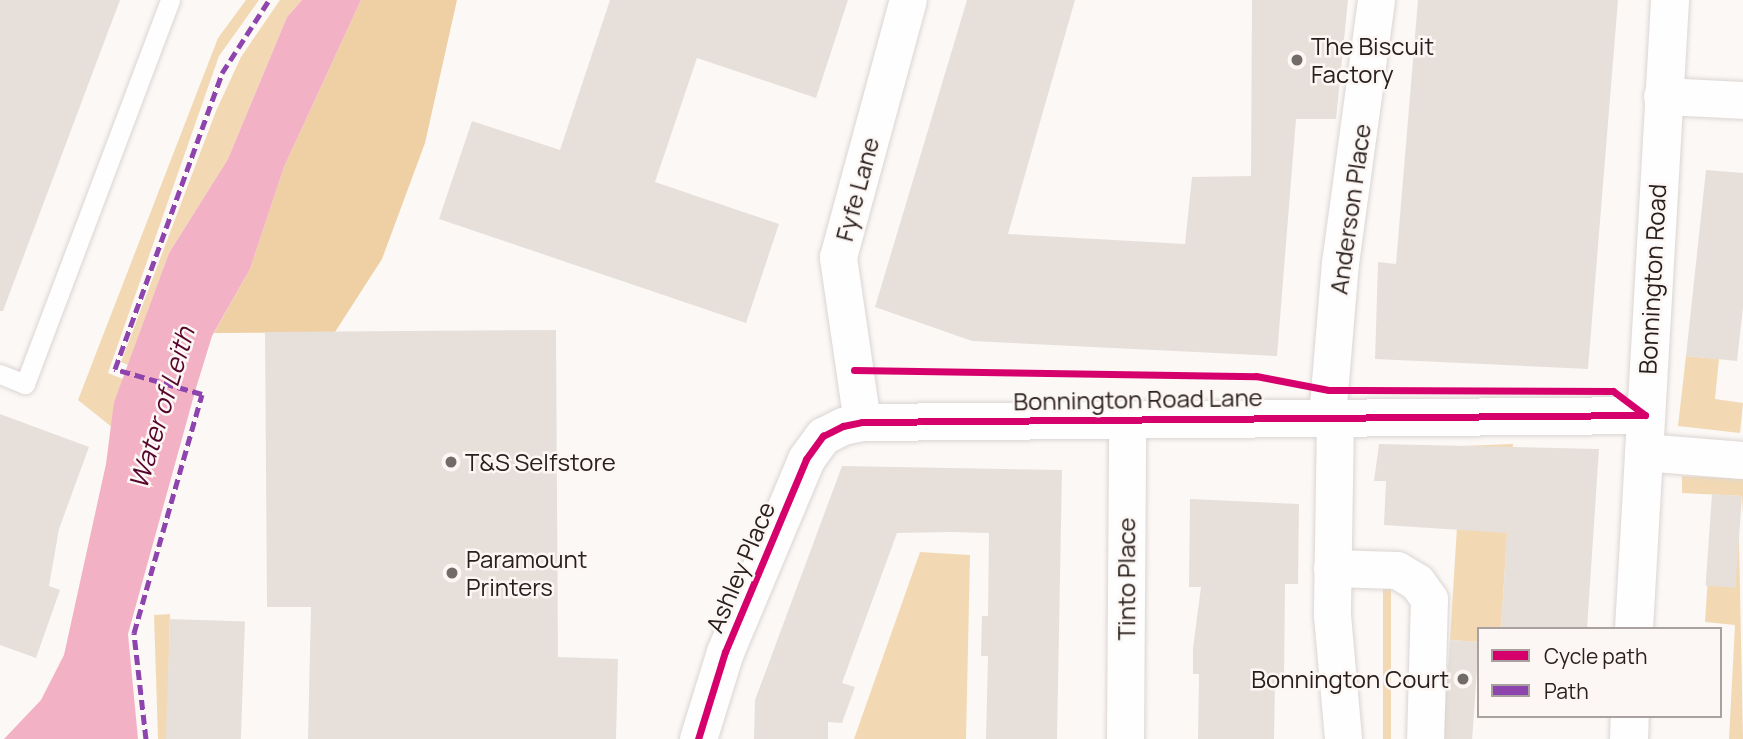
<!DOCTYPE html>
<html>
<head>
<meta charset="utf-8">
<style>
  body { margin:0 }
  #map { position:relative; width:1743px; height:739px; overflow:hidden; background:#fbf8f6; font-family:Manrope,sans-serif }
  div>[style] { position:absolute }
  .green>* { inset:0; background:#f2d9b4; transform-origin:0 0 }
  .forest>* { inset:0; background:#eed0a4 }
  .water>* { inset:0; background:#f2b1c4 }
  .building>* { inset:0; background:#e7e0da; transform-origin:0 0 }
  .roads { filter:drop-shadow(0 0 2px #dbd5d2) drop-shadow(0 0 2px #dbd5d2) }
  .lane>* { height:19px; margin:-9.5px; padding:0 9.5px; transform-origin:9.5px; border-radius:9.5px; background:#fefefe }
  .street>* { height:37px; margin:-18.5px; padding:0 18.5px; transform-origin:18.5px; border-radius:18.5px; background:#fefefe }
  .secondary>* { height:38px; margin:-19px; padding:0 19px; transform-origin:19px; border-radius:19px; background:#fefefe }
  .quiet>* { height:5px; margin-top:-2.5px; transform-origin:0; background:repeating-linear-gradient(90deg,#8e44ad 0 10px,transparent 0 15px) }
  .cycleway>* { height:7px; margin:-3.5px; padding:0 3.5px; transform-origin:3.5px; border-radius:3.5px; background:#d6006c }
  .dots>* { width:19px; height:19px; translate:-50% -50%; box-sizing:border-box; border:4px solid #fcf7f5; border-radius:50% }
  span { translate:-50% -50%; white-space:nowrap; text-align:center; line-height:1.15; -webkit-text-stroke:5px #fcf7f5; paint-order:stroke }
  .poi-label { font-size:24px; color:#29201d }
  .left { translate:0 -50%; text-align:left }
  .right { translate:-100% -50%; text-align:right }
  .street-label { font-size:24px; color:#29201d }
  .water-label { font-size:26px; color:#57042c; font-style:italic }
  .legend { position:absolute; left:1477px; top:627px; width:245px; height:91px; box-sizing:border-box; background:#fcf7f5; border:2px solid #a8a19f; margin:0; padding:9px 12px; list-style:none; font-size:21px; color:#29201d }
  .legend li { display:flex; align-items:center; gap:14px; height:35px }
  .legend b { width:35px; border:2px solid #a8a19f }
</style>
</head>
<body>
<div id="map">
  <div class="green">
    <div style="clip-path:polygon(246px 0,259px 0,219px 56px,108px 373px,123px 379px,114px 402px,113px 428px,78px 400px,218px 38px)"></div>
    <div style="clip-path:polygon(280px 0,302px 0,287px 17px,228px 159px,169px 253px,128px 365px,121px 362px,216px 111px,241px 57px)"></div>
    <div style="clip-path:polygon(1686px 356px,1719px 359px,1715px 399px,1743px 403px,1740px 433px,1678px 426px)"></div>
    <div style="clip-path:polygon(1513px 444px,1501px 629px,1479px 629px,1479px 642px,1450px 640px,1462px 446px)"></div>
    <div style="clip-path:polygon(1682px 476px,1743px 479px,1743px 515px,1742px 496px,1682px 493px)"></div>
    <div style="clip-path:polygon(1739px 539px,1743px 739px,1729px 739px,1735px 625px,1705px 622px,1709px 561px)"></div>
    <div style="clip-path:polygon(920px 552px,970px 555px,966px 739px,854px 739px)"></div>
    <div style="left:1383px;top:588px;width:8px;height:151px"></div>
    <div style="clip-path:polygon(170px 614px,167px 739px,158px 739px,154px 615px)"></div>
  </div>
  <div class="forest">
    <div style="clip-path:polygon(361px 0,457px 0,425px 143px,382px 259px,335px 332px,214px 333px,250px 269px,284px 167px)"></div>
  </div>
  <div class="water">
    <div style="clip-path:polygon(302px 0,361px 0,284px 167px,250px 269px,212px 336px,196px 388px,128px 634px,138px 739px,4px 739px,41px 700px,64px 655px,106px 464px,114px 402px,169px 253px,228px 159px,287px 17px)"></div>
  </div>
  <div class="building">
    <div style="clip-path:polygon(0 0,120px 0,3px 311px,0 311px)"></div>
    <div style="clip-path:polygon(610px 0,848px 0,816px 98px,697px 58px,655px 182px,779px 224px,746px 323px,439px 219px,472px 121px,560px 150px)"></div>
    <div style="clip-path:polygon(967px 0,1075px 0,1008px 234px,1185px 244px,1192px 177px,1251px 176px,1252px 0,1348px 0,1336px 119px,1296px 119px,1277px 356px,972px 341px,875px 307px)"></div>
    <div style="clip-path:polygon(1418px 0,1618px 0,1588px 369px,1375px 359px,1378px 262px,1396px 264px)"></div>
    <div style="clip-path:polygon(1706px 170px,1743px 173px,1743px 307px,1737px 361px,1686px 356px)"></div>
    <div style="clip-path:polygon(556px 330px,558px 657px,618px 659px,616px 739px,308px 739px,311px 607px,267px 607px,265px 332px)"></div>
    <div style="clip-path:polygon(0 414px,89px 447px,59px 529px,49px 586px,60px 590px,36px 658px,0 645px)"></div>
    <div style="clip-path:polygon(1379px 444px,1599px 449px,1587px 629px,1501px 629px,1507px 533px,1384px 525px,1386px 481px,1374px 481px)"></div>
    <div style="clip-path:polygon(842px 466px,1062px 470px,1057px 739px,986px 739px,988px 656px,981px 656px,982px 616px,988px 616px,989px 533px,951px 532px,897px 533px,842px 683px,855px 687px,842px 723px,828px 722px,828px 739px,754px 739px,755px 700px)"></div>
    <div style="left:1712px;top:494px;width:30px;height:92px;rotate:4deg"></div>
    <div style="clip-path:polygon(1190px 499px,1299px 504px,1298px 584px,1285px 584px,1284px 683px,1275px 683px,1274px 739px,1198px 739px,1199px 674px,1193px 674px,1193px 648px,1201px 587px,1189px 587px)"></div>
    <div style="left:170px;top:619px;width:75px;height:120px;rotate:2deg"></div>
    <div style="left:1450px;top:640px;width:29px;height:99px;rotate:4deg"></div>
  </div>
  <div class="roads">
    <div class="lane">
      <div style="left:0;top:374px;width:27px;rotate:22deg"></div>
      <div style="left:25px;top:384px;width:410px;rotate:-69.3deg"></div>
    </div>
    <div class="street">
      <div style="left:1662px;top:96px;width:81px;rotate:2.8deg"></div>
      <div style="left:1327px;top:417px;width:155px;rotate:-85.2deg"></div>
      <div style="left:1340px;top:263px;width:265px;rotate:-82.2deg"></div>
      <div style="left:1335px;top:417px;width:198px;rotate:90.9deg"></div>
      <div style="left:1332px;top:615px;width:124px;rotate:84.9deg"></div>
      <div style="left:862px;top:422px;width:167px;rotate:-98.3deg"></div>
      <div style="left:838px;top:257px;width:266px;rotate:-74.8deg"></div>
      <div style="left:1643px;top:452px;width:100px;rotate:4.6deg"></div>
      <div style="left:1332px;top:568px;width:65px;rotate:1.8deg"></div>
      <div style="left:1397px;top:570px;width:23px;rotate:31deg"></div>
      <div style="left:1417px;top:582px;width:21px;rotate:55deg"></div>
      <div style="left:1429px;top:599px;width:140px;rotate:91.6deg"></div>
      <div style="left:698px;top:739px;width:91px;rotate:-72.8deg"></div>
      <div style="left:725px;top:652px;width:209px;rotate:-67.2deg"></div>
      <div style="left:806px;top:459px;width:29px;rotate:-54deg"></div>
      <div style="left:823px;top:436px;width:22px;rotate:-27deg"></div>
      <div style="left:843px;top:426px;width:19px;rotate:-12deg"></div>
      <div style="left:862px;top:422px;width:783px;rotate:-0.51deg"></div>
      <div style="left:1125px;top:739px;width:321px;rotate:-89.6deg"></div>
    </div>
    <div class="secondary">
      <div style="left:1634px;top:629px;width:630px;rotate:-86.72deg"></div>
      <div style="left:1629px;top:739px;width:23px;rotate:-88deg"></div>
    </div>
  </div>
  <div class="quiet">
    <div style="left:146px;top:739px;width:107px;rotate:-96.5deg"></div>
    <div style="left:134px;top:633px;width:248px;rotate:-74.1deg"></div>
    <div style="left:202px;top:394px;width:91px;rotate:-164deg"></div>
    <div style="left:115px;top:369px;width:315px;rotate:-70.1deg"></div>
    <div style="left:222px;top:73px;width:87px;rotate:-57.2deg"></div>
  </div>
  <div class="cycleway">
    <div style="left:854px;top:370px;width:402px;rotate:0.9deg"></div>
    <div style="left:1256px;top:376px;width:74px;rotate:10.9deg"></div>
    <div style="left:1329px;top:390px;width:284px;rotate:0.2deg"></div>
    <div style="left:1613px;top:391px;width:40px;rotate:37deg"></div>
    <div style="left:698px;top:739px;width:91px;rotate:-72.8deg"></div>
    <div style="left:725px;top:652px;width:209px;rotate:-67.2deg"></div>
    <div style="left:806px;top:459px;width:29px;rotate:-54deg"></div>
    <div style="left:823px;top:436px;width:22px;rotate:-27deg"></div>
    <div style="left:843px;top:426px;width:19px;rotate:-12deg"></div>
    <div style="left:862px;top:422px;width:783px;rotate:-0.51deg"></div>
  </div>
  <div class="dots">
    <div style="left:1297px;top:60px;background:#726c69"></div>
    <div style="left:451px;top:462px;background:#726c69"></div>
    <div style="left:452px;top:573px;background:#726c69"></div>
    <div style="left:1463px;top:679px;background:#726c69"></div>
  </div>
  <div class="poi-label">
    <span class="left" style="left:1311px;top:60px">The Biscuit<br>Factory</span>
    <span class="left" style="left:465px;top:462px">T&amp;S Selfstore</span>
    <span class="left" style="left:466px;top:573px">Paramount<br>Printers</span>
    <span class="right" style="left:1449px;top:679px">Bonnington Court</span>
  </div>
  <div class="street-label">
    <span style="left:857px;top:189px;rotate:-75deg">Fyfe Lane</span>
    <span style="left:1350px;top:209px;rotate:-82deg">Anderson Place</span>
    <span style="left:1652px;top:279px;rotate:-87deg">Bonnington Road</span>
    <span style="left:1138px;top:399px;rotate:-1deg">Bonnington Road Lane</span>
    <span style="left:740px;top:567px;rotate:-67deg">Ashley Place</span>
    <span style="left:1126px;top:579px;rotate:-90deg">Tinto Place</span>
  </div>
  <div class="water-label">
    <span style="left:162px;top:408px;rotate:-73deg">Water of Leith</span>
  </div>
  <ul class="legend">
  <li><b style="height:9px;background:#d6006c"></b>Cycle path</li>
  <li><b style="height:9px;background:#8e44ad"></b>Path</li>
  </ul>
</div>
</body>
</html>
